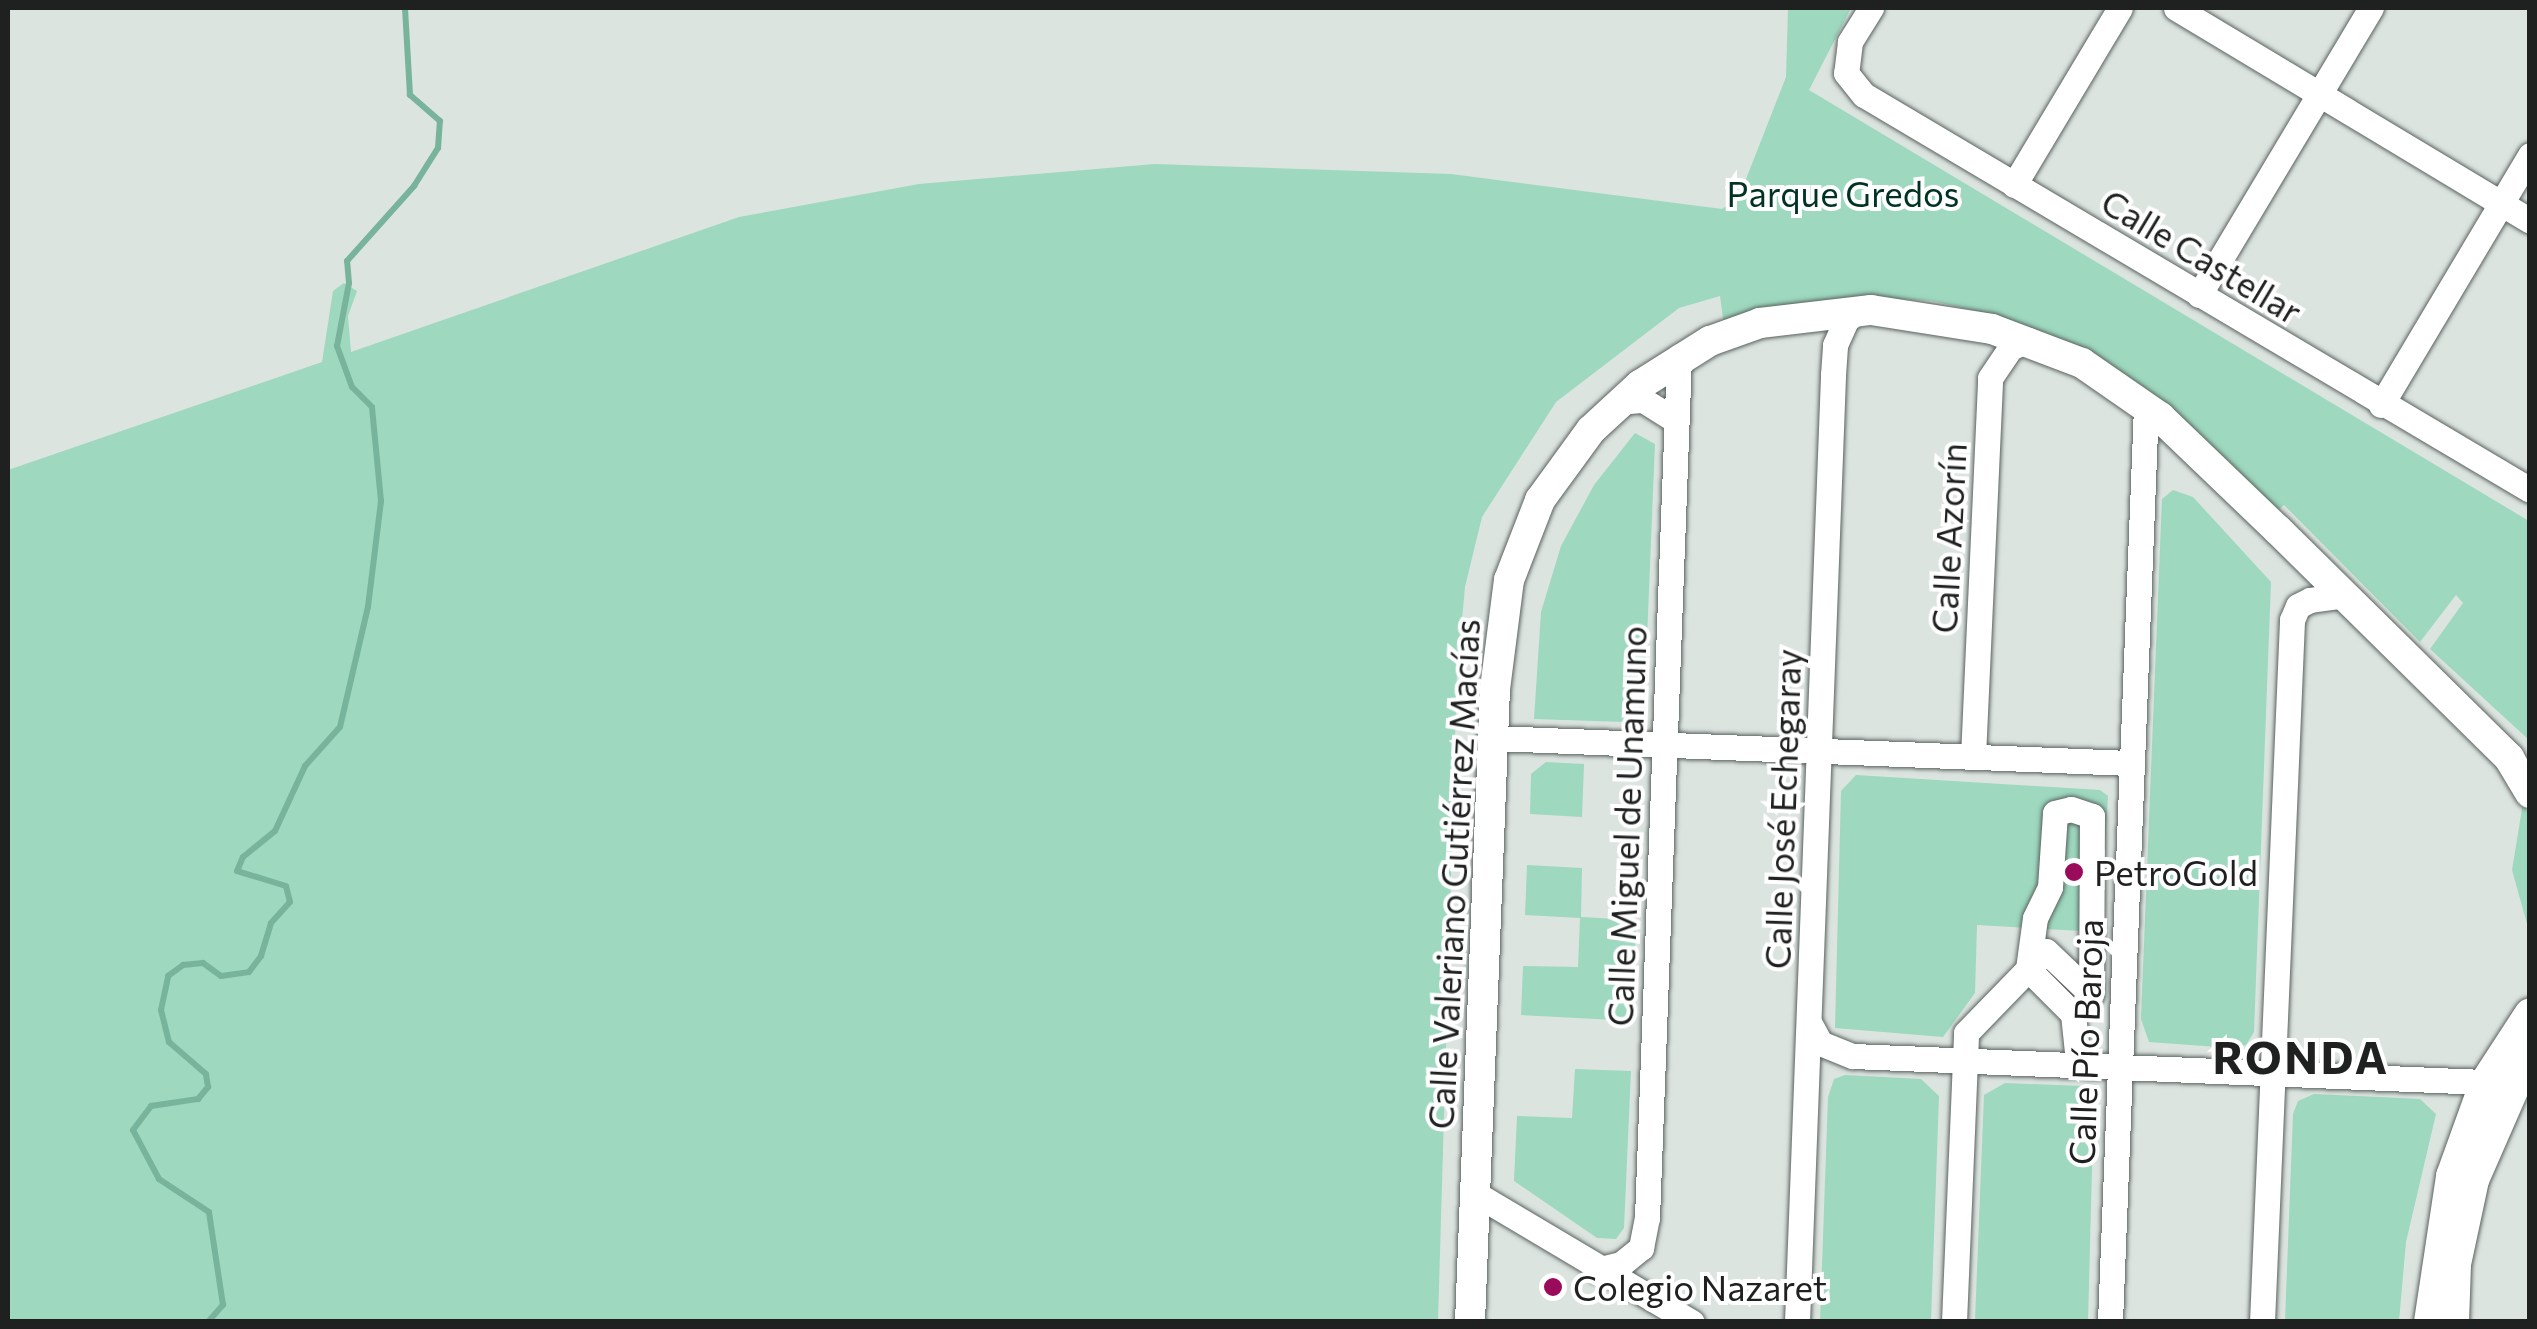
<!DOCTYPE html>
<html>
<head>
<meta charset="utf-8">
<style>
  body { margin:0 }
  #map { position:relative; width:2537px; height:1329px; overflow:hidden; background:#dce4e0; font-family:Commissioner,sans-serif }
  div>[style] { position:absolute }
  .green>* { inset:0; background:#9dd8bf }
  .stream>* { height:6px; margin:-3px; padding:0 3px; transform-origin:3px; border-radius:3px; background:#78b39b }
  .roads { filter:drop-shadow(0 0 2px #5a625e) drop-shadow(0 0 2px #5a625e) }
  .minor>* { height:25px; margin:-12.5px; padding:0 12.5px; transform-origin:12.5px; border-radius:12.5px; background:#fff }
  .major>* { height:30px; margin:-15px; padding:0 15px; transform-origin:15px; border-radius:15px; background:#fff }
  .dots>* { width:28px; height:28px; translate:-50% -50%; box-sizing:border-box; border:5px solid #fff; border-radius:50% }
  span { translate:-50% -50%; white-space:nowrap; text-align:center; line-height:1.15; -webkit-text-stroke:8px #fff; paint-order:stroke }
  .park-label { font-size:35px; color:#003323 }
  .street-label { font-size:35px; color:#1e2120 }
  .poi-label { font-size:35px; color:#1e2120 }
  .left { translate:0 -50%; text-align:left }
  .district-label { font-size:45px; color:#1e2120; font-weight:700; letter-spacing:2.5px }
  .frame { position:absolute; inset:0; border:10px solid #1e2120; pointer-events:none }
</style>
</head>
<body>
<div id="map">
  <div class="green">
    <div style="clip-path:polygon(1788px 8px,1851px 8px,1809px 90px,2529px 521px,2529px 740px,2430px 649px,2463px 603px,2456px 595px,2420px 642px,2284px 505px,2276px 512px,2098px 356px,1999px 316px,1932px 301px,1880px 298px,1724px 326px,1720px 296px,1679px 308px,1556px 402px,1482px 517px,1465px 587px,1457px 673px,1438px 1321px,8px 1321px,8px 470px,322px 362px,333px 291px,344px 283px,357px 291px,348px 316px,351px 352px,739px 217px,919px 184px,1155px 164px,1451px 174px,1722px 209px,1739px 197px,1786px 77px)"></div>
    <div style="clip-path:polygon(1635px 433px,1655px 444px,1644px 712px,1624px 722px,1534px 719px,1541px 612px,1561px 546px,1594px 485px)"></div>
    <div style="clip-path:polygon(2173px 490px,2193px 497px,2271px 582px,2254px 1032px,2246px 1045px,2232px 1048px,2149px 1042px,2141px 1019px,2162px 499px)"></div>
    <div style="clip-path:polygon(1546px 762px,1584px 764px,1582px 817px,1530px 814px,1531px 774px)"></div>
    <div style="clip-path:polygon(1856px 775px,2100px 790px,2108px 796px,2100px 932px,1977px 925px,1975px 993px,1943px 1037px,1835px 1028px,1841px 791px)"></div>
    <div style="clip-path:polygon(2523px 803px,2529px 817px,2529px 931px,2512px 870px)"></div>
    <div style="clip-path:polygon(1527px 865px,1582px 868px,1581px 917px,1636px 920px,1633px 1021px,1521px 1015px,1523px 966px,1578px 967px,1580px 918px,1525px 915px)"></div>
    <div style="clip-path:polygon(1575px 1069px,1631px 1071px,1624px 1228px,1616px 1239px,1597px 1238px,1514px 1181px,1517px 1116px,1572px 1118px)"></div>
    <div style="clip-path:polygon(1845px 1075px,1921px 1079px,1939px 1096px,1931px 1321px,1820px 1321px,1828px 1097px,1834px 1079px)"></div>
    <div style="clip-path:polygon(2005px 1083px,2082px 1086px,2094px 1094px,2088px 1321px,1975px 1321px,1984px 1095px)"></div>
    <div style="clip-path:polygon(2314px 1094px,2420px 1099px,2436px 1114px,2406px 1242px,2399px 1321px,2285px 1321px,2293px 1114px,2298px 1101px)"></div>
  </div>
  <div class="stream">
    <div style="left:208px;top:1322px;width:23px;rotate:-49deg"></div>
    <div style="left:223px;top:1305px;width:94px;rotate:-98.6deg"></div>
    <div style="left:209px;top:1212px;width:60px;rotate:-146.6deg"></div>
    <div style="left:159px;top:1179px;width:55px;rotate:-118deg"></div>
    <div style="left:133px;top:1130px;width:30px;rotate:-53deg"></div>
    <div style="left:151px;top:1106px;width:48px;rotate:-8.5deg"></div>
    <div style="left:198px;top:1099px;width:16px;rotate:-50deg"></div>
    <div style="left:208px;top:1087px;width:13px;rotate:-99deg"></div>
    <div style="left:206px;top:1074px;width:49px;rotate:-139.1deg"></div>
    <div style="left:169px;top:1042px;width:33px;rotate:-104deg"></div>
    <div style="left:161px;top:1010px;width:35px;rotate:-78deg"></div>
    <div style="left:168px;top:976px;width:19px;rotate:-36deg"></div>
    <div style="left:183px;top:965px;width:20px;rotate:-6deg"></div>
    <div style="left:203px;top:963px;width:22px;rotate:36deg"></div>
    <div style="left:221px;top:976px;width:28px;rotate:-8deg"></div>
    <div style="left:249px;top:972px;width:20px;rotate:-53deg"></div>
    <div style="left:261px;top:956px;width:34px;rotate:-73deg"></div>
    <div style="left:271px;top:923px;width:28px;rotate:-48deg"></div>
    <div style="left:290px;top:902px;width:16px;rotate:-104deg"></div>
    <div style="left:286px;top:886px;width:51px;rotate:-163deg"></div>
    <div style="left:237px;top:871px;width:15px;rotate:-67deg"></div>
    <div style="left:243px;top:857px;width:41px;rotate:-39.1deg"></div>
    <div style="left:275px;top:831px;width:72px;rotate:-65.2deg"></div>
    <div style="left:305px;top:766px;width:52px;rotate:-48.1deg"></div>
    <div style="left:340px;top:727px;width:123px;rotate:-76.9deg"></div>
    <div style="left:368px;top:607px;width:107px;rotate:-83deg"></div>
    <div style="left:381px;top:501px;width:94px;rotate:-95.5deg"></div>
    <div style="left:372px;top:407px;width:28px;rotate:-135deg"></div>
    <div style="left:352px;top:387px;width:44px;rotate:-110.1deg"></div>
    <div style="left:337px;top:346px;width:64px;rotate:-79.2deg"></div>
    <div style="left:349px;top:283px;width:22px;rotate:-95deg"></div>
    <div style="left:347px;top:261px;width:101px;rotate:-48.2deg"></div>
    <div style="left:414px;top:186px;width:45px;rotate:-57.7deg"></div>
    <div style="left:438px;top:148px;width:27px;rotate:-86deg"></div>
    <div style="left:440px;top:121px;width:40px;rotate:-139deg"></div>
    <div style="left:410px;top:95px;width:87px;rotate:-93.3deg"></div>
  </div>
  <div class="roads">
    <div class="minor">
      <div style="left:1871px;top:8px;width:40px;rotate:122deg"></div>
      <div style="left:1850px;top:42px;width:31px;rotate:97deg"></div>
      <div style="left:1846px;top:73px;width:28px;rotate:51deg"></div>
      <div style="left:1864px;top:95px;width:774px;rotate:30.67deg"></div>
      <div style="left:2176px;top:8px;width:413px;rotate:31deg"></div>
      <div style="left:2014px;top:185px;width:206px;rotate:-59.1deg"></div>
      <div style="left:2199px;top:295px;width:335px;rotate:-59.1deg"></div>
      <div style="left:1619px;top:402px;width:24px;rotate:-5deg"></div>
      <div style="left:1643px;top:400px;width:39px;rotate:32deg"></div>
      <div style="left:2381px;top:405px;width:291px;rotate:-59.2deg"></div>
      <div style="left:1494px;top:738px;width:637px;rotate:2.25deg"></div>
      <div style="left:1973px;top:757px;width:379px;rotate:-87.4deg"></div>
      <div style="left:1990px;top:378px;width:36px;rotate:-56deg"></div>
      <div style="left:2010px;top:348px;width:20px;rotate:-24deg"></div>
      <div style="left:2028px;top:969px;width:51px;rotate:-82.2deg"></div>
      <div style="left:2035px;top:918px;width:34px;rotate:-64deg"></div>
      <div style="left:2050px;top:887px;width:74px;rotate:-86.1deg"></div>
      <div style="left:2055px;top:813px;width:16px;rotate:-14deg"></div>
      <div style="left:2071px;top:809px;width:22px;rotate:18deg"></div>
      <div style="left:2092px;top:816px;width:178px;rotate:90.3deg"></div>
      <div style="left:2028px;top:969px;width:25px;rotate:-45deg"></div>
      <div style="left:2046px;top:951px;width:62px;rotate:43.7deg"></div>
      <div style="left:2091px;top:994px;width:8px;rotate:130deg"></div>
      <div style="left:1809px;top:1022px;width:24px;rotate:62deg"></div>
      <div style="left:1820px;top:1043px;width:35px;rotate:22deg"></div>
      <div style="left:1853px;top:1056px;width:633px;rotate:2.36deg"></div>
      <div style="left:1476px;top:1194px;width:251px;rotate:30.7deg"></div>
      <div style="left:1597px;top:1270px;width:25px;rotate:-14deg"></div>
      <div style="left:1621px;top:1264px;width:26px;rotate:-39deg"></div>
      <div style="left:1641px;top:1248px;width:31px;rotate:-79deg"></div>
      <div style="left:1647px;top:1218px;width:862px;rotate:-87.87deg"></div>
      <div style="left:1797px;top:1322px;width:948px;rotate:-87.82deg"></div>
      <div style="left:1833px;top:375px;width:30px;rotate:-86deg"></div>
      <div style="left:1835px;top:345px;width:27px;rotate:-66deg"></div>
      <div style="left:1846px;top:320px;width:17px;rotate:-36deg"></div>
      <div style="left:1954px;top:1322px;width:289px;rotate:-87.6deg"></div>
      <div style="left:1966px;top:1033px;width:89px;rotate:-45.9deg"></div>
      <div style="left:2028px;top:969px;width:64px;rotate:45deg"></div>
      <div style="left:2073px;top:1014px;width:36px;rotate:84deg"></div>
      <div style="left:2077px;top:1050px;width:23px;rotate:45deg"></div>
      <div style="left:2110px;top:1322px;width:917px;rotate:-87.75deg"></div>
      <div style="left:2262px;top:1322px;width:703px;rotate:-87.55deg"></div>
      <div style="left:2292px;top:620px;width:15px;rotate:-67deg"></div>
      <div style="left:2298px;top:606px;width:13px;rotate:-27deg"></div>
      <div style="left:2310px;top:600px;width:34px;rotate:-8deg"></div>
    </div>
    <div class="major">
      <div style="left:1470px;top:1322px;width:633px;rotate:-87.74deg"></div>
      <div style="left:1495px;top:689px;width:110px;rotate:-82.7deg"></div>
      <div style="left:1509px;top:580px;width:86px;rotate:-68.8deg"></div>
      <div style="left:1540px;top:500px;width:87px;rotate:-53.9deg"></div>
      <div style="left:1591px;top:430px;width:67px;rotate:-42.6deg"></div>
      <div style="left:1640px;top:385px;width:83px;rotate:-32.2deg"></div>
      <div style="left:1710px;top:341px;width:53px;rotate:-19.8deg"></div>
      <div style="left:1760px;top:323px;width:112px;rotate:-6.7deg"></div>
      <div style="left:1871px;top:310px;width:122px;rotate:8.9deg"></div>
      <div style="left:1992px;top:329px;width:96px;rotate:20.7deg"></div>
      <div style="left:2082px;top:363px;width:95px;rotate:34.7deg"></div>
      <div style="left:2160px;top:417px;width:163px;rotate:43.8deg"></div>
      <div style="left:2278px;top:530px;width:325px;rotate:44.6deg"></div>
      <div style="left:2509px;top:758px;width:41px;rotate:59deg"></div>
      <div style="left:2429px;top:1322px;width:148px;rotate:-81.4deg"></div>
      <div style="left:2451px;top:1176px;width:100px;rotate:-70.1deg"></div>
      <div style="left:2485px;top:1082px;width:82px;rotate:-56.9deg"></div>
      <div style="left:2454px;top:1322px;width:58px;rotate:-88deg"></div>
      <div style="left:2456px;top:1264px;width:86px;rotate:-77.9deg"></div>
      <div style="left:2474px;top:1180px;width:140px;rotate:-66.4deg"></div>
    </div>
  </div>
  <div class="dots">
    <div style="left:2074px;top:872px;background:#9a0b5c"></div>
    <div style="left:1553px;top:1287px;background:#9a0b5c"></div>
  </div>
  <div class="park-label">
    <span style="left:1843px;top:193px">Parque Gredos</span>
  </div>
  <div class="street-label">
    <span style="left:2202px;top:256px;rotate:31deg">Calle Castellar</span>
    <span style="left:1948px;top:538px;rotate:-87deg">Calle Azorín</span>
    <span style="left:1782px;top:809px;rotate:-88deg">Calle José Echegaray</span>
    <span style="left:1626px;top:826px;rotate:-88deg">Calle Miguel de Unamuno</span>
    <span style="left:1453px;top:874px;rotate:-87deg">Calle Valeriano Gutiérrez Macías</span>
    <span style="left:2085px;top:1042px;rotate:-88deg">Calle Pío Baroja</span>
  </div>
  <div class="poi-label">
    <span class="left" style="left:2094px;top:872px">PetroGold</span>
    <span class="left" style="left:1573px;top:1287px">Colegio Nazaret</span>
  </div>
  <div class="district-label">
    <span style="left:2301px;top:1056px">RONDA</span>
  </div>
  <div class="frame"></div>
</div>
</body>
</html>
